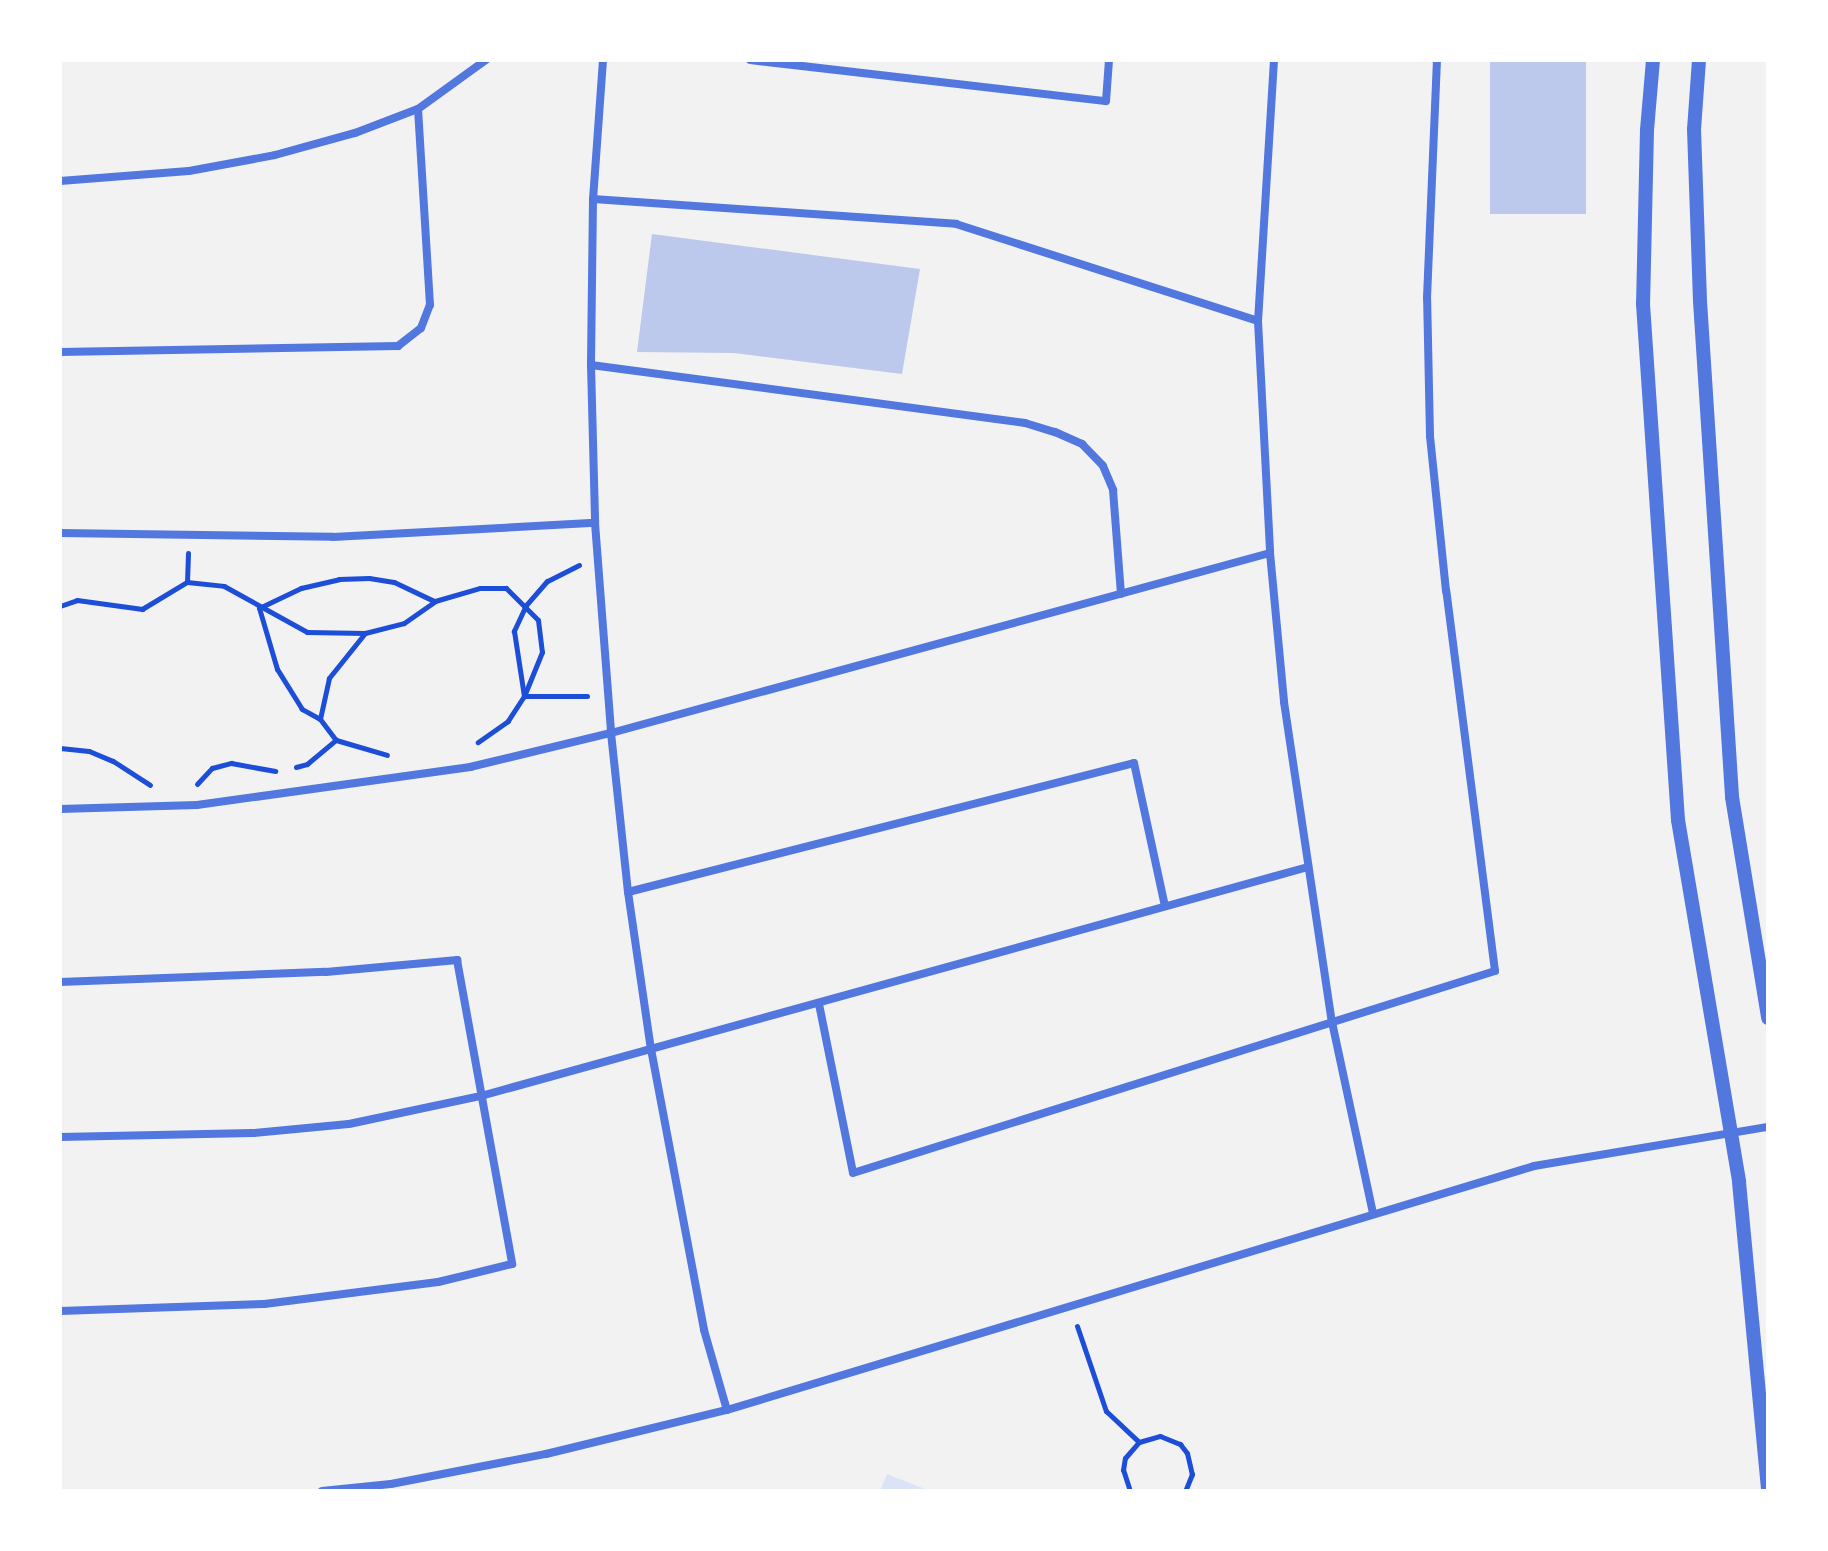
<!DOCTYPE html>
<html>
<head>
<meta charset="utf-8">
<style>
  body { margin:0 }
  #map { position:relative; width:1828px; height:1551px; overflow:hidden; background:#f2f2f2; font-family:Roboto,sans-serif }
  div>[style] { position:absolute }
  .green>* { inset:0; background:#dbe4f7 }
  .building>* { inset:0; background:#bdc9ec; transform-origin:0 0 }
  .path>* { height:5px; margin:-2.5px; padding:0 2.5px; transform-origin:2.5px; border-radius:2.5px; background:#1d4ed8 }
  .minor>* { height:8px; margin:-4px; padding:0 4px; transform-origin:4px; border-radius:4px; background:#5277de }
  .tertiary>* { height:14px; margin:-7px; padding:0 7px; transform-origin:7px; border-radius:7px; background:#5277de }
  span { translate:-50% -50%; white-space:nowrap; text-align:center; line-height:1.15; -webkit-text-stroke:8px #fff; paint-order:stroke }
  .frame { position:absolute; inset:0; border:62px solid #fff; pointer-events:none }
</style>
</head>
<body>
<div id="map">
  <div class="green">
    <div style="clip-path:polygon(887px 1474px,930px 1491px,880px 1491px)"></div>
  </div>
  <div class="building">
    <div style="left:1490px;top:60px;width:96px;height:154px"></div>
    <div style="clip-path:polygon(652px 234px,920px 269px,902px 374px,734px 353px,637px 352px)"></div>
  </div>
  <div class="path">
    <div style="left:579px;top:565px;width:36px;rotate:153deg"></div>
    <div style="left:547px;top:581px;width:32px;rotate:131deg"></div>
    <div style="left:526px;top:605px;width:29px;rotate:115deg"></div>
    <div style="left:514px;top:631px;width:66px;rotate:81.3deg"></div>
    <div style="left:524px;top:696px;width:63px"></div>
    <div style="left:187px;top:582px;width:29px;rotate:-88deg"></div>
    <div style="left:60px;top:606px;width:18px;rotate:-19deg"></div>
    <div style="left:77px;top:600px;width:66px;rotate:7.9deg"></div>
    <div style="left:142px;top:609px;width:52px;rotate:-31deg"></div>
    <div style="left:187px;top:582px;width:37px;rotate:6deg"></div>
    <div style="left:224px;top:586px;width:95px;rotate:29deg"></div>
    <div style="left:307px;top:632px;width:58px;rotate:1deg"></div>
    <div style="left:365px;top:633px;width:40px;rotate:-14.4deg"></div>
    <div style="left:404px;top:623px;width:38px;rotate:-35deg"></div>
    <div style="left:435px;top:601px;width:47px;rotate:-16.1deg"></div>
    <div style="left:480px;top:588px;width:26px"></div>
    <div style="left:506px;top:588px;width:45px;rotate:45deg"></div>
    <div style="left:538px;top:620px;width:32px;rotate:83deg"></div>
    <div style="left:542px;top:652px;width:48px;rotate:112.2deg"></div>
    <div style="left:524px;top:696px;width:30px;rotate:123deg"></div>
    <div style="left:508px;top:721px;width:37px;rotate:145deg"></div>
    <div style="left:365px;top:633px;width:58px;rotate:128.7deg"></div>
    <div style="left:329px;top:678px;width:42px;rotate:102.4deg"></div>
    <div style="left:320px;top:719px;width:26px;rotate:53deg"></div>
    <div style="left:336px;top:740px;width:53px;rotate:16.4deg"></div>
    <div style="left:320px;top:719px;width:21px;rotate:-151deg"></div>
    <div style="left:302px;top:709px;width:47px;rotate:-122deg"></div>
    <div style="left:277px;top:669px;width:64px;rotate:-106.4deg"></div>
    <div style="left:259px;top:608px;width:47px;rotate:-25.5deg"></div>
    <div style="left:301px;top:588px;width:39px;rotate:-13deg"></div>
    <div style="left:339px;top:579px;width:30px;rotate:-2deg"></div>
    <div style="left:369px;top:578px;width:25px;rotate:9deg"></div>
    <div style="left:394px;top:582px;width:44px;rotate:25.4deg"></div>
    <div style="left:60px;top:748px;width:29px;rotate:6deg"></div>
    <div style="left:89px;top:751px;width:26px;rotate:23deg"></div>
    <div style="left:113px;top:761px;width:44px;rotate:33deg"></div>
    <div style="left:296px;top:767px;width:11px;rotate:-15deg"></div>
    <div style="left:307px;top:764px;width:38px;rotate:-40deg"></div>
    <div style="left:197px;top:784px;width:22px;rotate:-47deg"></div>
    <div style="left:212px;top:768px;width:20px;rotate:-15deg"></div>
    <div style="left:231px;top:763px;width:45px;rotate:10.3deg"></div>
    <div style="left:1077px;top:1326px;width:90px;rotate:71.2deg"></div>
    <div style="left:1106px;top:1411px;width:45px;rotate:43.2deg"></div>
    <div style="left:1130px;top:1491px;width:22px;rotate:-108deg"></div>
    <div style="left:1123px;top:1470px;width:12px;rotate:-81deg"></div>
    <div style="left:1125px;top:1458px;width:21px;rotate:-49deg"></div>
    <div style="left:1139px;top:1442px;width:22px;rotate:-16deg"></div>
    <div style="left:1160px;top:1436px;width:22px;rotate:22deg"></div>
    <div style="left:1180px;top:1444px;width:11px;rotate:52deg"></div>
    <div style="left:1187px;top:1453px;width:22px;rotate:77deg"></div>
    <div style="left:1192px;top:1474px;width:18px;rotate:112deg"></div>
  </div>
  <div class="minor">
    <div style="left:603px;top:60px;width:139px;rotate:94.1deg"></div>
    <div style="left:593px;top:199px;width:166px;rotate:90.7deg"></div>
    <div style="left:591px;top:365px;width:158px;rotate:88.5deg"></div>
    <div style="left:595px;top:523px;width:211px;rotate:85.6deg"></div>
    <div style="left:611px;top:733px;width:160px;rotate:83.9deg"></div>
    <div style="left:628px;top:892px;width:159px;rotate:81.7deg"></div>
    <div style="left:651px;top:1049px;width:286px;rotate:79.3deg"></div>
    <div style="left:704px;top:1330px;width:83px;rotate:74deg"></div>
    <div style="left:750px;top:60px;width:358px;rotate:6.6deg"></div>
    <div style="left:1106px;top:101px;width:41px;rotate:-85.8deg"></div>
    <div style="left:1274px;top:60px;width:261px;rotate:93.5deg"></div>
    <div style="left:1258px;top:321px;width:232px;rotate:87deg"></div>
    <div style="left:1270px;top:553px;width:150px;rotate:84.6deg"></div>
    <div style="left:1284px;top:702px;width:324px;rotate:81.5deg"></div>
    <div style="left:1332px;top:1022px;width:196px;rotate:77.9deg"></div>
    <div style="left:60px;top:181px;width:129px;rotate:-4.4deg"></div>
    <div style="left:189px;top:171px;width:87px;rotate:-10.5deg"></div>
    <div style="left:275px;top:155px;width:83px;rotate:-15.4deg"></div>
    <div style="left:355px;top:133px;width:67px;rotate:-20.9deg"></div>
    <div style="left:418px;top:109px;width:84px;rotate:-35.8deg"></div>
    <div style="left:593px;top:199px;width:364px;rotate:3.9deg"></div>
    <div style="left:956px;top:224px;width:317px;rotate:17.8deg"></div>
    <div style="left:60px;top:352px;width:338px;rotate:-1deg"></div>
    <div style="left:398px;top:346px;width:29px;rotate:-38deg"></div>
    <div style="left:421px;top:328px;width:25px;rotate:-69deg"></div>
    <div style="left:430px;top:305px;width:196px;rotate:-93.5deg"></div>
    <div style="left:591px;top:365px;width:438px;rotate:7.6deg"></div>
    <div style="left:1025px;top:423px;width:31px;rotate:17deg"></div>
    <div style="left:1055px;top:432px;width:30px;rotate:24deg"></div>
    <div style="left:1082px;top:444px;width:30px;rotate:46deg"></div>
    <div style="left:1103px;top:466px;width:26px;rotate:67deg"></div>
    <div style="left:1113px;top:490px;width:104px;rotate:85.6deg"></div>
    <div style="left:60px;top:533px;width:273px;rotate:0.8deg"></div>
    <div style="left:333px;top:537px;width:262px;rotate:-3.1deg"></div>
    <div style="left:60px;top:809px;width:137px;rotate:-1.7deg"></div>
    <div style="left:197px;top:805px;width:276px;rotate:-7.9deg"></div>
    <div style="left:470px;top:767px;width:145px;rotate:-13.6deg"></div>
    <div style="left:611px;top:733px;width:683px;rotate:-15.28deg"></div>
    <div style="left:628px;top:892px;width:522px;rotate:-14.3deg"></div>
    <div style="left:1134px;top:763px;width:146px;rotate:77.8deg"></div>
    <div style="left:60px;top:982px;width:266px;rotate:-2.2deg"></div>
    <div style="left:326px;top:972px;width:132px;rotate:-5.2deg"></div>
    <div style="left:457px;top:960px;width:309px;rotate:79.7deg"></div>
    <div style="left:512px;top:1264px;width:76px;rotate:166.3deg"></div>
    <div style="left:438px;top:1282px;width:175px;rotate:172.8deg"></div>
    <div style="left:264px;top:1304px;width:204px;rotate:178deg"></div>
    <div style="left:819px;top:1004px;width:172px;rotate:78.6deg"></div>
    <div style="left:853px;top:1173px;width:673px;rotate:-17.47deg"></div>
    <div style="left:1495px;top:971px;width:383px;rotate:-97.3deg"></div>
    <div style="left:1446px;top:591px;width:156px;rotate:-95.9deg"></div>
    <div style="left:1430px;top:436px;width:138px;rotate:-91.2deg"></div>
    <div style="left:1427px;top:298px;width:238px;rotate:-87.6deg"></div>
    <div style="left:60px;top:1137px;width:193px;rotate:-1.2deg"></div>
    <div style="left:253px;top:1133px;width:96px;rotate:-5.4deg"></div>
    <div style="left:349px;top:1124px;width:135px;rotate:-12deg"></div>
    <div style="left:481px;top:1096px;width:858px;rotate:-15.48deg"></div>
    <div style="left:322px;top:1491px;width:69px;rotate:-5.8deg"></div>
    <div style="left:391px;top:1484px;width:158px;rotate:-11deg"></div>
    <div style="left:546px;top:1454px;width:186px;rotate:-13.7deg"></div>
    <div style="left:727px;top:1410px;width:843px;rotate:-16.82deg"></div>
    <div style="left:1534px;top:1166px;width:237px;rotate:-9.5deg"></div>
  </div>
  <div class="tertiary">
    <div style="left:1653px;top:60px;width:70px;rotate:94.9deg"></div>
    <div style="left:1647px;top:130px;width:174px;rotate:91.3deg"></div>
    <div style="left:1643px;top:304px;width:517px;rotate:86.12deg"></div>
    <div style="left:1678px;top:820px;width:367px;rotate:80.4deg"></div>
    <div style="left:1739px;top:1182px;width:310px;rotate:84.6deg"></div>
    <div style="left:1699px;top:60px;width:69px;rotate:94.1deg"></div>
    <div style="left:1694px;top:129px;width:172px;rotate:88deg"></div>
    <div style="left:1700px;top:301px;width:497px;rotate:86.3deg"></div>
    <div style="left:1732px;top:797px;width:224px;rotate:80.7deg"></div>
  </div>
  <div class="frame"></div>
</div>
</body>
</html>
